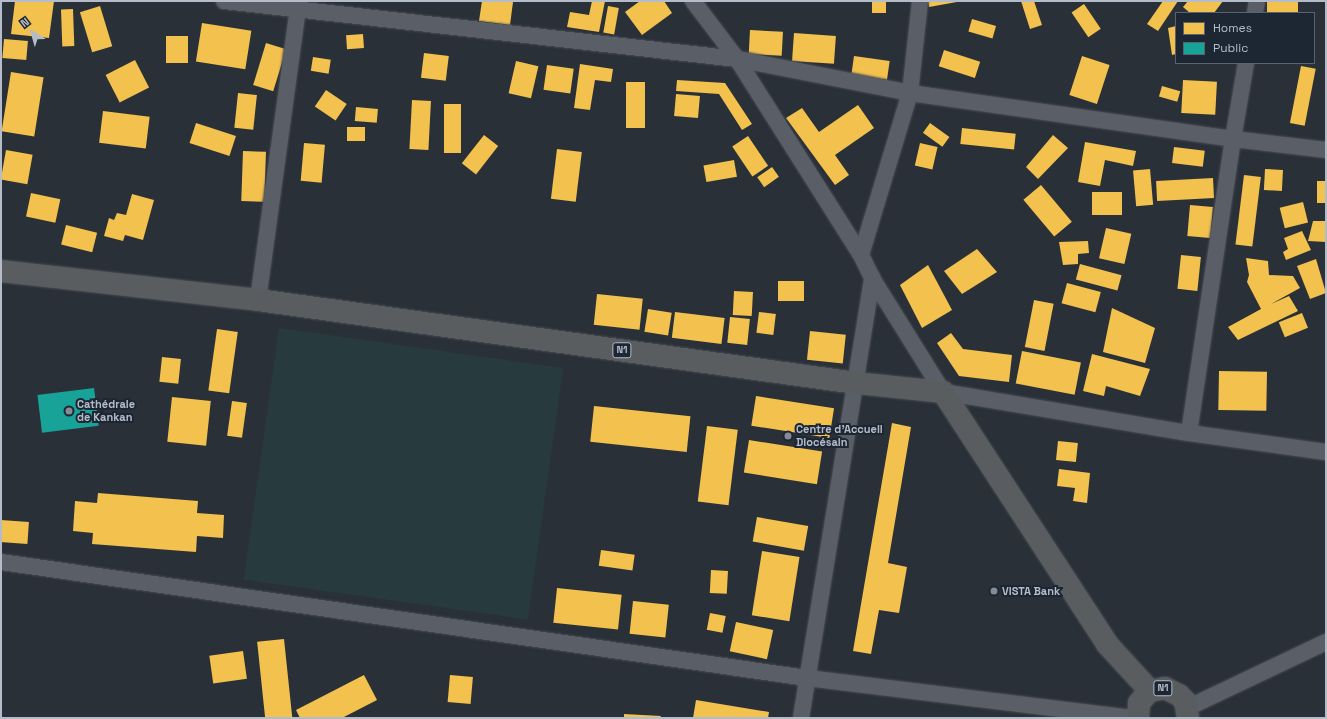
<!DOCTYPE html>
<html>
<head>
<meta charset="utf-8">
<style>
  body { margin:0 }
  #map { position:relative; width:1327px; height:719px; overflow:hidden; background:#2a3038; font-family:"Space Grotesk",sans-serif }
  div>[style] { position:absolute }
  .green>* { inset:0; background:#273a3e; transform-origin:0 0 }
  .homes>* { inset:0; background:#f2c14e; transform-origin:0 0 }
  .public>* { inset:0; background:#17a398; transform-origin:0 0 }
  .roads { filter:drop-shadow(0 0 1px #484c53) drop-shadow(0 0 1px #484c53) }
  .street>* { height:16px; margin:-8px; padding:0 8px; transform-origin:8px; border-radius:8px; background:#5a5e66 }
  .highway>* { height:22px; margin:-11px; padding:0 11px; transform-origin:11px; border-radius:11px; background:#5a5d60 }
  .dots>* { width:11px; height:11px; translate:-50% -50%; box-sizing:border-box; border:2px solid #1d2633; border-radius:50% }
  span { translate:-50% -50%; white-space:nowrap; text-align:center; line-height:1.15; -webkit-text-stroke:4px #1d2633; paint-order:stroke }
  .shield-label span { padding:1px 3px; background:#1d2633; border:1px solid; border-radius:3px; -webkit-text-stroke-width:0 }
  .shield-label { font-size:10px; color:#b4bcc9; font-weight:700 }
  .poi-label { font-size:11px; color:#b4bcc9; font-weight:700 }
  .left { translate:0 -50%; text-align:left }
  .frame { position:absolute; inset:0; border:2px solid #b4bcc9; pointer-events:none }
  .legend { position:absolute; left:1175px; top:12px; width:140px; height:52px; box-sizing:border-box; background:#1d2633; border:1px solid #59626f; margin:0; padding:5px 7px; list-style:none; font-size:12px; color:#b4bcc9 }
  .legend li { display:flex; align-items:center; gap:8px; height:20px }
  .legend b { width:20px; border:1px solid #59626f }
  .north { position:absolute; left:12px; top:12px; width:40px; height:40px; -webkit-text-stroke:3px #1d2633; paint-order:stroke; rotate:323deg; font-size:11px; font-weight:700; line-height:16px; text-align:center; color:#b4bcc9 }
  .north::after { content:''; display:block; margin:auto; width:14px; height:18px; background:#b4bcc9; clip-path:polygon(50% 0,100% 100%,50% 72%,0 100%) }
</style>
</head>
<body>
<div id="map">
  <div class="green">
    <div style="left:279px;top:328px;width:287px;height:254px;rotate:8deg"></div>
  </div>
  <div class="homes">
    <div style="clip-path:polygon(15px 1px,54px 1px,49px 38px,11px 34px)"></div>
    <div style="clip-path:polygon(482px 1px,513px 2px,510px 25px,479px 21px)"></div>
    <div style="clip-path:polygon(592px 1px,605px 1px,599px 32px,567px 27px,570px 12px,589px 15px)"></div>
    <div style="clip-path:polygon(640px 1px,664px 1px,672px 13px,642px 35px,625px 12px)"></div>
    <div style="left:872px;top:1px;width:14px;height:12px"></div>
    <div style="clip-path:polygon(928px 1px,957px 1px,957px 2px,929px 7px)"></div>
    <div style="clip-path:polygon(1021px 1px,1034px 1px,1042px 25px,1030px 29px)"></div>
    <div style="clip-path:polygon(1163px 1px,1178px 1px,1158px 31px,1147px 24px)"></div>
    <div style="clip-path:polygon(1188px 1px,1223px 1px,1214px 13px,1190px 13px,1183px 7px)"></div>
    <div style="left:1267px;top:1px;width:31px;height:12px"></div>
    <div style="left:1084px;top:4px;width:30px;height:15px;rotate:56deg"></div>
    <div style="left:100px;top:6px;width:42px;height:21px;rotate:73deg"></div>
    <div style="left:608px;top:6px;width:11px;height:27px;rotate:10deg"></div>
    <div style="left:73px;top:9px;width:37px;height:12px;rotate:88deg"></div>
    <div style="left:972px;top:19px;width:25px;height:13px;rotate:16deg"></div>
    <div style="left:202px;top:23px;width:50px;height:39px;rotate:9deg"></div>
    <div style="clip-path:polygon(1176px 26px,1176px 54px,1172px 55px,1168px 28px)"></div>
    <div style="left:750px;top:30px;width:33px;height:24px;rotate:3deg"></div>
    <div style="left:794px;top:33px;width:42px;height:28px;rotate:4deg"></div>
    <div style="left:363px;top:34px;width:14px;height:17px;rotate:86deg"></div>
    <div style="left:166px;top:36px;width:22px;height:27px"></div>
    <div style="left:4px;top:39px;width:24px;height:19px;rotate:5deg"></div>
    <div style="left:266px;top:43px;width:21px;height:44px;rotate:17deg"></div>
    <div style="left:944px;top:50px;width:38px;height:17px;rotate:18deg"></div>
    <div style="left:424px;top:53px;width:25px;height:25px;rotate:7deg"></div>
    <div style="left:854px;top:56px;width:36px;height:19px;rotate:8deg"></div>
    <div style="left:1082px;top:56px;width:29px;height:41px;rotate:18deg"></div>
    <div style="left:313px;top:57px;width:18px;height:14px;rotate:9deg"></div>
    <div style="left:135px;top:60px;width:31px;height:33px;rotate:63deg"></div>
    <div style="left:516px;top:61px;width:23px;height:33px;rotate:13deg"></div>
    <div style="clip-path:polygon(580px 64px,613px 69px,611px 82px,595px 80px,590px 110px,574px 108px)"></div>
    <div style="left:547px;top:65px;width:27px;height:25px;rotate:8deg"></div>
    <div style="left:1301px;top:66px;width:15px;height:58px;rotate:11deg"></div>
    <div style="left:11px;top:72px;width:33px;height:60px;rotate:9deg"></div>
    <div style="clip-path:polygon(677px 80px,725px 83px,752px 124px,742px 130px,719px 94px,676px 91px)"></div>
    <div style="left:1183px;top:80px;width:34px;height:33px;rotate:3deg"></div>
    <div style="left:626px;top:82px;width:19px;height:46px"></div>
    <div style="left:1162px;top:86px;width:19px;height:11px;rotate:16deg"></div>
    <div style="left:326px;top:90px;width:25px;height:20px;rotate:34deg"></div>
    <div style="left:238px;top:93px;width:19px;height:35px;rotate:6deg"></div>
    <div style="left:676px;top:94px;width:24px;height:22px;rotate:5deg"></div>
    <div style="left:412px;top:100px;width:19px;height:49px;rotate:3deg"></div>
    <div style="left:444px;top:104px;width:17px;height:49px"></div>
    <div style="clip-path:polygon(858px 105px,874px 128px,835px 155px,849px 175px,835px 185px,786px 118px,802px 108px,819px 132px)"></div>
    <div style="left:356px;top:107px;width:22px;height:14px;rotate:5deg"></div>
    <div style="left:103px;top:111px;width:47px;height:32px;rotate:7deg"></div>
    <div style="left:196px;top:123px;width:42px;height:21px;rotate:18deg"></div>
    <div style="left:930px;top:123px;width:24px;height:12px;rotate:36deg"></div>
    <div style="left:347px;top:127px;width:18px;height:14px"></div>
    <div style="left:962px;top:128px;width:54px;height:16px;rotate:6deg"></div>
    <div style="left:484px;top:135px;width:18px;height:36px;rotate:38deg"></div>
    <div style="clip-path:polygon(1053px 135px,1068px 148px,1038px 179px,1026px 167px)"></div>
    <div style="left:748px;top:136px;width:36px;height:19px;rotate:56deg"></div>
    <div style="clip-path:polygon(1085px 142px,1136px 151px,1133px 166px,1105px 160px,1100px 186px,1078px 182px)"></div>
    <div style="left:304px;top:143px;width:21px;height:38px;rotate:5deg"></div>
    <div style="left:920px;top:143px;width:18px;height:23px;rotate:13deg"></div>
    <div style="left:1174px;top:147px;width:31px;height:16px;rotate:7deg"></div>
    <div style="left:557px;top:149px;width:25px;height:50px;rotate:7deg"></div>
    <div style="left:6px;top:150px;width:27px;height:30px;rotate:10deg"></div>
    <div style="left:243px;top:151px;width:23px;height:50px;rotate:2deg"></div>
    <div style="left:734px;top:160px;width:17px;height:31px;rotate:80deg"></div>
    <div style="left:772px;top:167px;width:12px;height:18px;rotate:55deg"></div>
    <div style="left:1150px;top:169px;width:36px;height:17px;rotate:85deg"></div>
    <div style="left:1265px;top:169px;width:18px;height:21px;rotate:3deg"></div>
    <div style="left:1244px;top:175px;width:17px;height:70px;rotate:7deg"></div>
    <div style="left:1213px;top:178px;width:20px;height:57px;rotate:87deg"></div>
    <div style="left:1317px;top:181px;width:9px;height:22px"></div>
    <div style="left:1041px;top:185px;width:48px;height:23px;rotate:50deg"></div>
    <div style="left:1092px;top:192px;width:30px;height:23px"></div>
    <div style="left:31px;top:193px;width:30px;height:24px;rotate:12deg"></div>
    <div style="clip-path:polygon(132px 194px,154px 200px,143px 240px,125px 235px,123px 241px,104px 236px,109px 218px,114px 220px,117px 213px,126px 215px)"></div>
    <div style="left:1303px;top:202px;width:21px;height:24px;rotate:76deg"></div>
    <div style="left:1190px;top:205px;width:23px;height:31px;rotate:5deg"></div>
    <div style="clip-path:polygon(1313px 221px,1326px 221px,1326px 242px,1308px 241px)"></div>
    <div style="left:66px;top:225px;width:32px;height:20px;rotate:14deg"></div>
    <div style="left:1106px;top:228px;width:26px;height:31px;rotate:13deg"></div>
    <div style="clip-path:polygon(1302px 231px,1311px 250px,1286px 260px,1283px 252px,1288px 249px,1284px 238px)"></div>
    <div style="clip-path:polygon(1088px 241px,1089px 253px,1078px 254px,1078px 264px,1063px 265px,1059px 242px)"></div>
    <div style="clip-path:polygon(977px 249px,997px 272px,962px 294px,944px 271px)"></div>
    <div style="left:1181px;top:255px;width:20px;height:34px;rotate:6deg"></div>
    <div style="clip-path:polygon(1246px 258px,1268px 261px,1269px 275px,1293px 276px,1300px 288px,1271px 304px,1289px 296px,1298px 311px,1238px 340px,1228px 327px,1261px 309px,1247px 282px,1249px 275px)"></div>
    <div style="clip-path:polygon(1316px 259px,1326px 293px,1310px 299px,1297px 266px)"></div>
    <div style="left:1080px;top:264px;width:43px;height:16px;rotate:15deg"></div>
    <div style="clip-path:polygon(928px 265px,952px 310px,922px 328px,900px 285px)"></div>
    <div style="left:778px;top:281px;width:26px;height:20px"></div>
    <div style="left:1067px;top:283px;width:35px;height:21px;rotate:15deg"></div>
    <div style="left:734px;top:291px;width:19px;height:24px;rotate:3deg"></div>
    <div style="left:597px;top:294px;width:46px;height:31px;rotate:6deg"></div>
    <div style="left:1034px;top:300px;width:20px;height:48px;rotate:11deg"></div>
    <div style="clip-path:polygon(1112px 308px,1155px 328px,1145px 363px,1103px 352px)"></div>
    <div style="left:648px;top:309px;width:24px;height:23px;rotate:9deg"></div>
    <div style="left:675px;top:312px;width:50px;height:26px;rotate:7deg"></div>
    <div style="left:759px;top:312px;width:17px;height:21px;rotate:7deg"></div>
    <div style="left:1302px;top:313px;width:16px;height:25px;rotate:68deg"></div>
    <div style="left:730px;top:317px;width:20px;height:26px;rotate:6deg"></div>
    <div style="left:217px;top:329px;width:21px;height:62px;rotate:8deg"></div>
    <div style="left:810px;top:331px;width:36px;height:29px;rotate:6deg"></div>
    <div style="clip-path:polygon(951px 333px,963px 349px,1012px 355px,1009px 382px,959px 376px,937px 343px)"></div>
    <div style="left:1022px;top:351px;width:60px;height:33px;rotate:11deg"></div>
    <div style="clip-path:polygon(1092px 354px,1150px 369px,1140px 396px,1106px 386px,1104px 396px,1083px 391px)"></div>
    <div style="left:162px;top:357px;width:19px;height:25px;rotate:6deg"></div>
    <div style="left:1219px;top:371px;width:48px;height:39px;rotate:1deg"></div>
    <div style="left:756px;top:396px;width:79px;height:30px;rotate:9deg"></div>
    <div style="left:172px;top:397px;width:39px;height:45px;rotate:6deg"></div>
    <div style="left:232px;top:401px;width:15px;height:35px;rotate:8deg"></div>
    <div style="left:594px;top:406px;width:97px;height:36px;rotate:6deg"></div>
    <div style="clip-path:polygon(892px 423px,911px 427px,888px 563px,907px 567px,899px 613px,879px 610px,871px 654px,853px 651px)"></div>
    <div style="left:707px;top:426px;width:31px;height:76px;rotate:7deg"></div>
    <div style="left:749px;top:440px;width:74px;height:33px;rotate:9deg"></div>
    <div style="left:1058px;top:441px;width:20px;height:19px;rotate:6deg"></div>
    <div style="clip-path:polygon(1059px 469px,1090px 473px,1087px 503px,1073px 501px,1075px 488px,1057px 486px)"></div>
    <div style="clip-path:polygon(98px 493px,198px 501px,197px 513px,224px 515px,223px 538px,197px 536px,196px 552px,92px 544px,93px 533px,73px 531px,75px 501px,97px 503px)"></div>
    <div style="left:757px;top:517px;width:52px;height:25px;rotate:10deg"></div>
    <div style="left:1px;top:520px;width:28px;height:22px;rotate:4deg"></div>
    <div style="left:601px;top:550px;width:34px;height:16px;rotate:8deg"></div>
    <div style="left:762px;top:551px;width:38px;height:65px;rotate:9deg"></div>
    <div style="left:711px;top:570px;width:17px;height:23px;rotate:3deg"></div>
    <div style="left:557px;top:588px;width:65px;height:35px;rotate:6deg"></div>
    <div style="left:633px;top:601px;width:36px;height:33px;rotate:6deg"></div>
    <div style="left:710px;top:613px;width:16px;height:17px;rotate:11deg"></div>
    <div style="left:736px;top:622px;width:38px;height:30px;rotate:12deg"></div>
    <div style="left:284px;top:639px;width:80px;height:27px;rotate:84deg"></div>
    <div style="left:243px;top:651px;width:28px;height:34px;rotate:82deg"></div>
    <div style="clip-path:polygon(364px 675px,377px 700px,342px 718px,300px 718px,296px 710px)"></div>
    <div style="left:450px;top:675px;width:23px;height:27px;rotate:5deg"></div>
    <div style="clip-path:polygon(696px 700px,769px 712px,768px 718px,693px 718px)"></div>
    <div style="clip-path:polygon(624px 714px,661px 716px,660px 718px,624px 718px)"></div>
  </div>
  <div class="public">
    <div style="left:94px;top:388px;width:38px;height:57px;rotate:83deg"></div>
  </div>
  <div class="roads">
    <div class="street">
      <div style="left:224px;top:1px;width:516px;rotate:6.45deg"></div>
      <div style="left:737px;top:59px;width:176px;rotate:11.1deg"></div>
      <div style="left:910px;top:93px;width:326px;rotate:8.1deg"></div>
      <div style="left:1233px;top:139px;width:94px;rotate:6.7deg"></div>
      <div style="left:693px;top:1px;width:73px;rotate:52.8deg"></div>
      <div style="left:737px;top:59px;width:232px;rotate:57.7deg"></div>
      <div style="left:861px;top:255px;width:25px;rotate:64deg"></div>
      <div style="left:872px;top:278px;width:134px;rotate:58.1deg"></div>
      <div style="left:943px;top:392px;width:249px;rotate:9.5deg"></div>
      <div style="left:1189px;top:433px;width:138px;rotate:7.9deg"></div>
      <div style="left:1255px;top:13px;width:12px;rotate:-81deg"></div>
      <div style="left:861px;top:255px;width:169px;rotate:-73.2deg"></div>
      <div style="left:910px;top:93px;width:93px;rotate:-83.8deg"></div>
      <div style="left:258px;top:300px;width:302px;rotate:-82.2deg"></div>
      <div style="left:1189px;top:433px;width:297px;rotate:-81.5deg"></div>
      <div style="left:1233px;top:139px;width:77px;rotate:-80.3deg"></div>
      <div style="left:1px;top:562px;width:814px;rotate:8.19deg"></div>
      <div style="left:807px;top:678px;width:327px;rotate:7deg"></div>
      <div style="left:1187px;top:708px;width:154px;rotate:-25.4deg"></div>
      <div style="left:801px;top:718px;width:446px;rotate:-80.8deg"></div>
    </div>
    <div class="highway">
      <div style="left:1px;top:271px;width:259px;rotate:6.4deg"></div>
      <div style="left:258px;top:300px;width:604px;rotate:7.9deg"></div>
      <div style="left:856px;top:383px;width:87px;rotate:5.9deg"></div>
      <div style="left:943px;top:392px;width:301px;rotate:56.9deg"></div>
      <div style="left:1107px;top:644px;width:64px;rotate:47.5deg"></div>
      <div style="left:1138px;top:718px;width:15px;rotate:-86deg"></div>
      <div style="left:1139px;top:703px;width:8px;rotate:-50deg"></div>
      <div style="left:1144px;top:697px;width:8px;rotate:-45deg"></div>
      <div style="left:1150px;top:691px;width:15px;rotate:-11deg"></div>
      <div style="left:1165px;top:688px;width:16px;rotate:27deg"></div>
      <div style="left:1179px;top:695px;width:8px;rotate:45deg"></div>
      <div style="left:1185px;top:701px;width:17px;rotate:80deg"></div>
    </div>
  </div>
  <div class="dots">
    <div style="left:69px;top:411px;background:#848b96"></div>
    <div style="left:788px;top:436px;background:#848b96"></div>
    <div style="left:994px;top:591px;background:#848b96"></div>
  </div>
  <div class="shield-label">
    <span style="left:622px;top:350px">N1</span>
    <span style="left:1163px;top:688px">N1</span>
  </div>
  <div class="poi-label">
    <span class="left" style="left:77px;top:411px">Cathédrale<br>de Kankan</span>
    <span class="left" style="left:796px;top:436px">Centre d'Accueil<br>Diocésain</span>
    <span class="left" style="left:1002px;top:591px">VISTA Bank</span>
  </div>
  <div class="frame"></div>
  <ul class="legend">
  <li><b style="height:11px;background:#f2c14e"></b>Homes</li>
  <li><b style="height:11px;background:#17a398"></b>Public</li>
  </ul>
  <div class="north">N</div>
</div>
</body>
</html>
